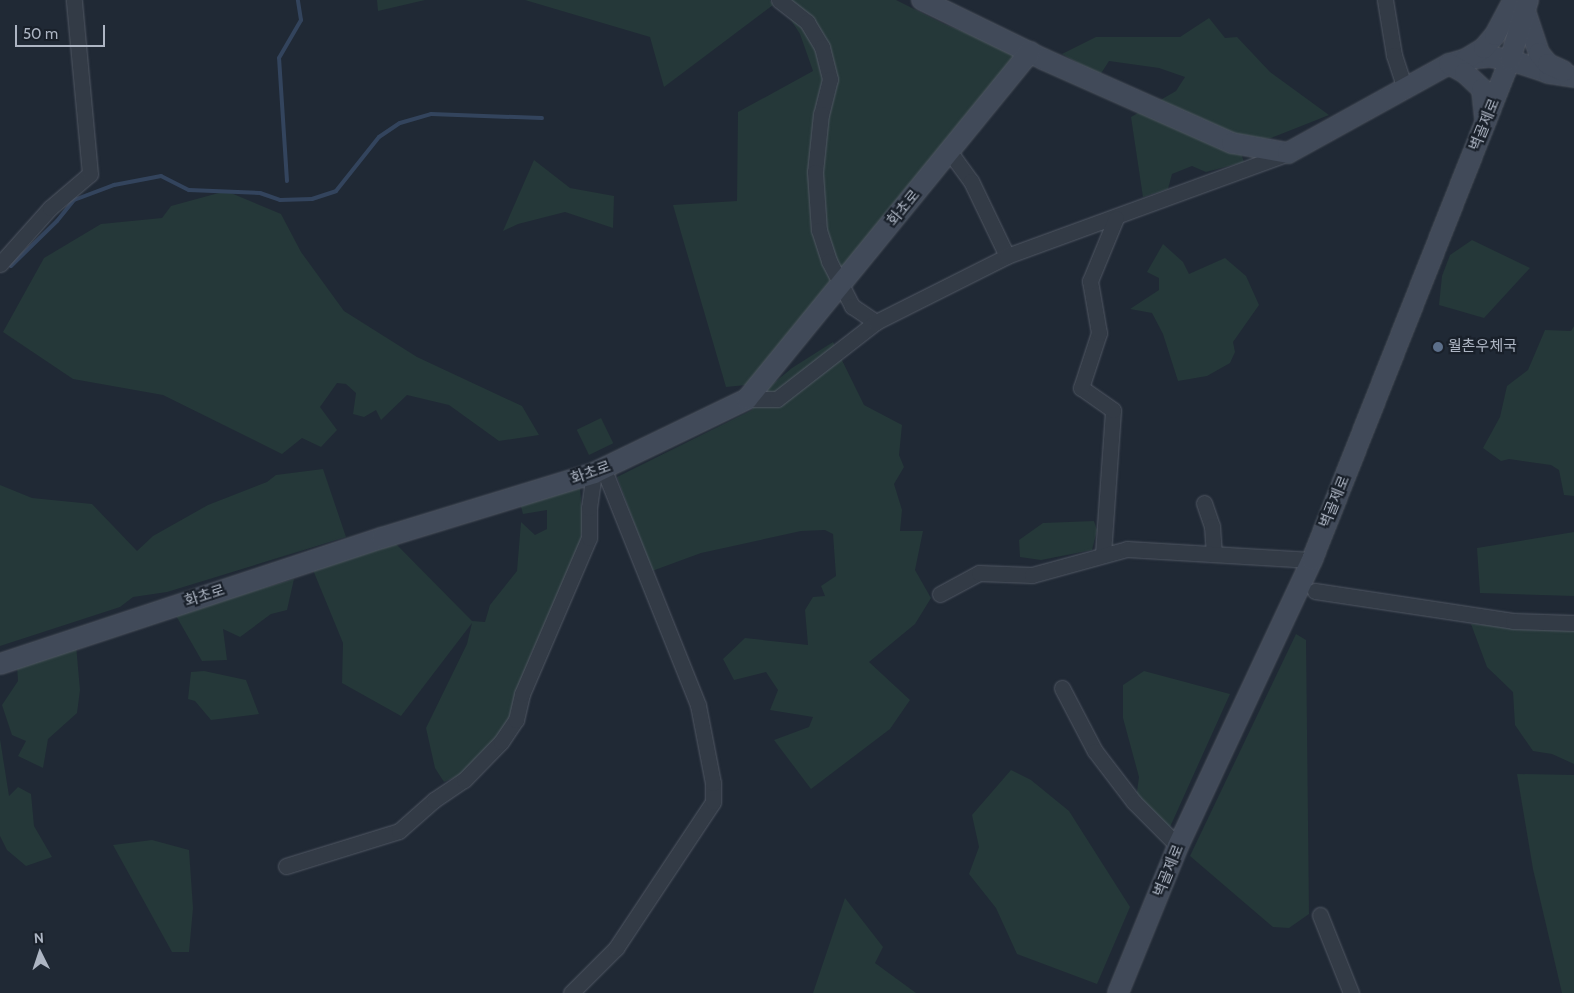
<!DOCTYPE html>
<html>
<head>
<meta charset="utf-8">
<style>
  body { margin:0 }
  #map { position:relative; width:1574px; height:993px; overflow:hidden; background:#202935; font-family:Cabin,"Noto Sans KR",sans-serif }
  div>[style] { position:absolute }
  .green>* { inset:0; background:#253839; transform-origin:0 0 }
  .stream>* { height:4px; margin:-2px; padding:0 2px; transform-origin:2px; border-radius:2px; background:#33445d }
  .roads { filter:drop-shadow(0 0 1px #515864) drop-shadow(0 0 1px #515864) }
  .street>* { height:15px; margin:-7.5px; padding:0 7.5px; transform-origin:7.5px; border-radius:7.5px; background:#333b46 }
  .secondary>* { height:20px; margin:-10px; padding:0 10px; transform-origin:10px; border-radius:10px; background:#414a59 }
  .dots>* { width:14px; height:14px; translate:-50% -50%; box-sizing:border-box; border:2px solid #19202a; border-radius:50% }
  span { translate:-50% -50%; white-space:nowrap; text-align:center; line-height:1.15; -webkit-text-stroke:4.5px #19202a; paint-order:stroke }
  .street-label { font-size:15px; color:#adb5c3 }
  .poi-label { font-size:15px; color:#adb5c3 }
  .left { translate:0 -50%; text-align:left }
  .north { position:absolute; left:15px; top:928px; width:50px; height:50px; -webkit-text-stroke:4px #19202a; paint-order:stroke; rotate:356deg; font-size:14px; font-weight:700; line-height:20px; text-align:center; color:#adb5c3 }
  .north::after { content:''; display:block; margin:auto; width:18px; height:22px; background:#adb5c3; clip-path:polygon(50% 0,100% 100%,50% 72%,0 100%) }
  .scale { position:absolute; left:15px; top:25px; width:90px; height:22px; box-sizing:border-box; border:2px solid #adb5c3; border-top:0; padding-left:6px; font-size:15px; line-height:18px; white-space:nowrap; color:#adb5c3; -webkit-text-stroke:4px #19202a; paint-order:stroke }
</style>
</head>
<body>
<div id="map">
  <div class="green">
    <div style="clip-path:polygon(377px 0,425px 0,378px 11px)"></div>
    <div style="clip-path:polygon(525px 0,770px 0,773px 5px,664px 87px,650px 37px)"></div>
    <div style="clip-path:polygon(778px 0,896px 0,944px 24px,1022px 55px,746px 385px,726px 387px,673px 205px,737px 201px,738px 112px,813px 71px,800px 34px)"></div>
    <div style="clip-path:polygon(1209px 18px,1225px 38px,1237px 37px,1270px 72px,1329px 115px,1271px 138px,1237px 141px,1244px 162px,1206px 172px,1192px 166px,1172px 174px,1168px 189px,1143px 197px,1131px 117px,1176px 91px,1185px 77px,1159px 68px,1109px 61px,1100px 75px,1062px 54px,1096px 37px,1180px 37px)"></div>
    <div style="clip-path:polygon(534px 160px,570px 188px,614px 196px,613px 228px,565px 212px,518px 224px,503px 231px)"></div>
    <div style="clip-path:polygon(226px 191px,281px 214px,301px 252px,344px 311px,417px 357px,522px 406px,539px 435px,499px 441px,449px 405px,407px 395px,381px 420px,376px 410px,364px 417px,353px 414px,356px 393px,346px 384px,337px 383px,320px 407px,337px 430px,321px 447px,302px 438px,282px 454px,163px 395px,73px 379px,3px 332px,44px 258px,101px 224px,162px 218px,171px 206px)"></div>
    <div style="clip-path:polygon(1472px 240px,1530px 268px,1484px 318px,1439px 305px,1442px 276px,1450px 255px)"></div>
    <div style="clip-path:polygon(1163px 244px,1183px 262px,1189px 274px,1225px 258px,1246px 276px,1259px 305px,1233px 342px,1235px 352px,1230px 363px,1207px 376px,1178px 381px,1163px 334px,1152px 313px,1130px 309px,1159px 290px,1159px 278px,1147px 272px)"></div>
    <div style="clip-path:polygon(1574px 326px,1574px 496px,1564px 495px,1559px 470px,1551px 465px,1509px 459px,1501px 461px,1483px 448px,1500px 417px,1507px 386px,1528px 370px,1545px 330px,1571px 331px)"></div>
    <div style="clip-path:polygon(833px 342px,864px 405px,902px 425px,899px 455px,904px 467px,894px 484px,902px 510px,900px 531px,923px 531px,915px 570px,931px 598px,915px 624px,869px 662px,910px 700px,890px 729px,811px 789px,774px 740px,809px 727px,813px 717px,770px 710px,778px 690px,766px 672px,734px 680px,723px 659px,745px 638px,808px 645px,805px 610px,813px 597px,825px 596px,821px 586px,836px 576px,833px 534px,825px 530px,801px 531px,701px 553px,652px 571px,617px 477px,752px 410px,769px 387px,792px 368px)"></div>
    <div style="left:601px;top:418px;width:28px;height:27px;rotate:64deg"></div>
    <div style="clip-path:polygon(323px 469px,346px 537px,167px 592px,133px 597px,120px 607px,0 646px,0 485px,32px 498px,92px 504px,137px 551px,153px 536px,208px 505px,267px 482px,276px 475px)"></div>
    <div style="clip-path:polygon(580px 487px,583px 526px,578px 554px,540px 641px,532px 651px,513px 712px,503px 731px,460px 775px,444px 782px,435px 768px,426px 728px,467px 644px,472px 623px,401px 716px,342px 683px,343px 643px,313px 570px,396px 544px,472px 621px,485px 622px,490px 605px,517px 571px,521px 522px,535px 535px,547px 529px,547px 510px,523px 514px,520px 503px)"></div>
    <div style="clip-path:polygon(1094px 521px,1097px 530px,1092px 550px,1041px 560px,1020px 557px,1019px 540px,1043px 523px)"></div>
    <div style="clip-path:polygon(1574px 532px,1574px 596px,1480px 593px,1477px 548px)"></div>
    <div style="clip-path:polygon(294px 579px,287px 610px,271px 614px,240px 637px,223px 629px,227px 660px,202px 661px,175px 614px)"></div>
    <div style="clip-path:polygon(1471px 624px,1574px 631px,1574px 764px,1552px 754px,1533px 751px,1515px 725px,1513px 692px,1487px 667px)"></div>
    <div style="clip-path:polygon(1296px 634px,1306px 640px,1309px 914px,1289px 928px,1273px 927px,1190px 856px)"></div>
    <div style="clip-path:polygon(76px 645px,80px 690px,77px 713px,48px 739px,43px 768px,18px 756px,26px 741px,12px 735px,2px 705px,18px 681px,17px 666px)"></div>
    <div style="clip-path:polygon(204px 671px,246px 680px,259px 714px,211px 720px,195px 701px,188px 699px,191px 672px)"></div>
    <div style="clip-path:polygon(1144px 671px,1230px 694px,1170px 827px,1136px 798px,1139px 777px,1123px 718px,1123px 685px)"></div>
    <div style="clip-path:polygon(0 739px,9px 796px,18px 787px,31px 794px,34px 826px,52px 857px,26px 866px,7px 850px,0 836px)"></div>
    <div style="clip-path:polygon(1011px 770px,1031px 780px,1069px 811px,1130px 907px,1097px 984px,1017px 954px,996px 908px,969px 874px,979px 847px,972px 815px)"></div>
    <div style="clip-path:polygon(1517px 774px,1574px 775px,1574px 993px,1562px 993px,1533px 869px)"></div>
    <div style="clip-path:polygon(152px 840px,189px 850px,193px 908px,189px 952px,172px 952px,113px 845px)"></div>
    <div style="clip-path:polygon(845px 898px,883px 947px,875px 963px,916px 993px,813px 993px)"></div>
  </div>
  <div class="stream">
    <div style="left:287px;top:181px;width:123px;rotate:-93.7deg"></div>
    <div style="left:279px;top:58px;width:44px;rotate:-59.9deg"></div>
    <div style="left:301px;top:20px;width:20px;rotate:-99deg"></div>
    <div style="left:11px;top:266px;width:64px;rotate:-44.4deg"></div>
    <div style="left:57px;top:221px;width:27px;rotate:-51deg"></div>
    <div style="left:74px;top:200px;width:43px;rotate:-20.6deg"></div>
    <div style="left:114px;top:185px;width:48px;rotate:-10.8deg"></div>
    <div style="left:161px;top:176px;width:31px;rotate:27deg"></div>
    <div style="left:189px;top:190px;width:71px;rotate:2.4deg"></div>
    <div style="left:260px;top:193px;width:21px;rotate:19deg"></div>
    <div style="left:280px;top:200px;width:32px;rotate:-2deg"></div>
    <div style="left:312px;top:199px;width:25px;rotate:-18deg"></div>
    <div style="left:336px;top:191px;width:69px;rotate:-51.5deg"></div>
    <div style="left:379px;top:137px;width:25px;rotate:-34deg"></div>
    <div style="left:400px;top:123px;width:32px;rotate:-16deg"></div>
    <div style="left:431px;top:114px;width:111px;rotate:2.1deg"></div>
  </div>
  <div class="roads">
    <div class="street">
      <div style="left:779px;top:0;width:36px;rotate:38deg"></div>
      <div style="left:807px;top:22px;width:29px;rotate:59deg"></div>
      <div style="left:822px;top:47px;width:33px;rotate:76deg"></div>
      <div style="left:830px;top:79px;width:36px;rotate:104deg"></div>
      <div style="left:821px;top:114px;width:58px;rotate:95.9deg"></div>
      <div style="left:815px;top:172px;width:58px;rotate:86.1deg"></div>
      <div style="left:819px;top:230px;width:33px;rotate:72deg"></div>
      <div style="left:829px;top:261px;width:51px;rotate:62.9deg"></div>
      <div style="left:852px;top:306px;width:29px;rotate:34deg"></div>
      <div style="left:1385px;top:0;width:56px;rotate:80.7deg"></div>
      <div style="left:1394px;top:55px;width:36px;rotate:72deg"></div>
      <div style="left:949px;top:151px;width:37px;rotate:54deg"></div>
      <div style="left:971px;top:181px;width:83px;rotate:64.4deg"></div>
      <div style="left:0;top:264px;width:75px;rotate:-48.2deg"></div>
      <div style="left:50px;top:208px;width:52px;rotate:-40.4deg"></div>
      <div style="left:90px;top:174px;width:175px;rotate:-95.3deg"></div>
      <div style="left:747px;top:399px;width:30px"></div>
      <div style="left:777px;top:399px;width:125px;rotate:-37.9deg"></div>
      <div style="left:876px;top:322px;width:147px;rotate:-26.7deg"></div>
      <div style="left:1007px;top:256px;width:299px;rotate:-20.1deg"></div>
      <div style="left:1204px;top:503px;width:24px;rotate:71deg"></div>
      <div style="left:1212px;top:526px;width:28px;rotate:86deg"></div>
      <div style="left:1103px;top:554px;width:144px;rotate:-86deg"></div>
      <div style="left:1113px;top:410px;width:39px;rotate:-145deg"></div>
      <div style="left:1081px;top:388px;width:58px;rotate:-71.9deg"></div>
      <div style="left:1099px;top:333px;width:53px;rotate:-99.8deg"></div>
      <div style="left:1090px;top:281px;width:68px;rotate:-67.6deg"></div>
      <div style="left:1315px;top:591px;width:200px;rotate:8.6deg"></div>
      <div style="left:1513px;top:621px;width:61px;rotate:1.9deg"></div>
      <div style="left:940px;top:594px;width:44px;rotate:-28.3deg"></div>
      <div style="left:979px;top:573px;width:53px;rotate:2.2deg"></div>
      <div style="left:1032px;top:575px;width:98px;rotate:-15.3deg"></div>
      <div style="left:1127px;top:549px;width:185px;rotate:3.4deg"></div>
      <div style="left:1062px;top:688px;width:71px;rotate:62.4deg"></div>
      <div style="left:1095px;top:751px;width:64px;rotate:52.6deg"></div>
      <div style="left:1134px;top:802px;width:62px;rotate:45deg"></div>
      <div style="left:286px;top:866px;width:118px;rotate:-17.2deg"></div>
      <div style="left:399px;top:831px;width:47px;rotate:-41.5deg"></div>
      <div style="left:434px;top:800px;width:36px;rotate:-34deg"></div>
      <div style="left:464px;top:780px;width:53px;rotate:-45.8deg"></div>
      <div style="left:501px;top:742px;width:27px;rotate:-56deg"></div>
      <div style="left:516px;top:720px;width:27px;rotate:-77deg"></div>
      <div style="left:522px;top:694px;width:170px;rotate:-66.8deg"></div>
      <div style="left:589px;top:538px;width:30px;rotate:-90deg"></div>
      <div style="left:589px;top:508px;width:35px;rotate:-82deg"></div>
      <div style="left:1320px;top:915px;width:84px;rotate:68.3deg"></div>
      <div style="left:571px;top:993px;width:64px;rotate:-45deg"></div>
      <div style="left:616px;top:948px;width:175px;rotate:-56.4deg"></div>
      <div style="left:713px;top:802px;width:19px;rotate:-90deg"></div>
      <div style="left:713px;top:783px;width:79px;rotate:-100.9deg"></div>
      <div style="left:698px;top:705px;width:253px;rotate:-111.8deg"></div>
    </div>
    <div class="secondary">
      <div style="left:922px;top:0;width:135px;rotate:26deg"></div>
      <div style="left:1043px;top:59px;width:207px;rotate:24deg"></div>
      <div style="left:1232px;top:143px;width:57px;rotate:10.1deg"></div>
      <div style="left:1288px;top:153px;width:184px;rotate:-28.9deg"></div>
      <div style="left:1449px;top:64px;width:18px;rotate:-16deg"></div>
      <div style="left:1466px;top:59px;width:25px;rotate:-5deg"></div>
      <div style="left:1491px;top:57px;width:19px;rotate:9deg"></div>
      <div style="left:1510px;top:60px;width:41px;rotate:18.4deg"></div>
      <div style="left:1549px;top:73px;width:25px;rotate:9deg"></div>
      <div style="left:1525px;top:11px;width:44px;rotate:71.6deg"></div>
      <div style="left:1539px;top:53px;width:14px;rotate:51deg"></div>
      <div style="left:1548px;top:64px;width:17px;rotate:25deg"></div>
      <div style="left:1466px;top:59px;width:21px;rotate:-31deg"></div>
      <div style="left:1484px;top:48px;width:17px;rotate:-50deg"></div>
      <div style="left:1495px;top:35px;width:40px;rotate:-62deg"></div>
      <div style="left:1449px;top:64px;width:18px;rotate:29deg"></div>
      <div style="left:1465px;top:73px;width:23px;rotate:43deg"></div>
      <div style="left:1482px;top:89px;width:31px;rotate:84deg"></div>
      <div style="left:0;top:664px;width:402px;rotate:-18.3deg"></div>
      <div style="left:382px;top:538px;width:222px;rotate:-17deg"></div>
      <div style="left:594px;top:473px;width:170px;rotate:-25.8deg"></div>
      <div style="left:747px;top:399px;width:448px;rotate:-50.8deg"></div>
      <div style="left:1118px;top:993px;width:159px;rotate:-67.8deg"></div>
      <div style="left:1178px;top:846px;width:316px;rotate:-64.9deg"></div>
      <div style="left:1312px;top:560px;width:538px;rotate:-68.4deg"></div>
      <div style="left:1510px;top:60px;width:63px;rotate:-73.3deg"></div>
    </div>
  </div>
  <div class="dots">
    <div style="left:1438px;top:347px;background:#5c6f8a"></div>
  </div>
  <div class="street-label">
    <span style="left:1485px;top:125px;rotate:-68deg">벽골제로</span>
    <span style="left:904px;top:208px;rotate:-51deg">화초로</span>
    <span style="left:591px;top:473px;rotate:-20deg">화초로</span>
    <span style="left:1335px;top:502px;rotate:-68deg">벽골제로</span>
    <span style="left:205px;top:596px;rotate:-18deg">화초로</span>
    <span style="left:1169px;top:871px;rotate:-68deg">벽골제로</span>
  </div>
  <div class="poi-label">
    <span class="left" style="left:1448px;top:347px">월촌우체국</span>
  </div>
  <div class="north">N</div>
  <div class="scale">50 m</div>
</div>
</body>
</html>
